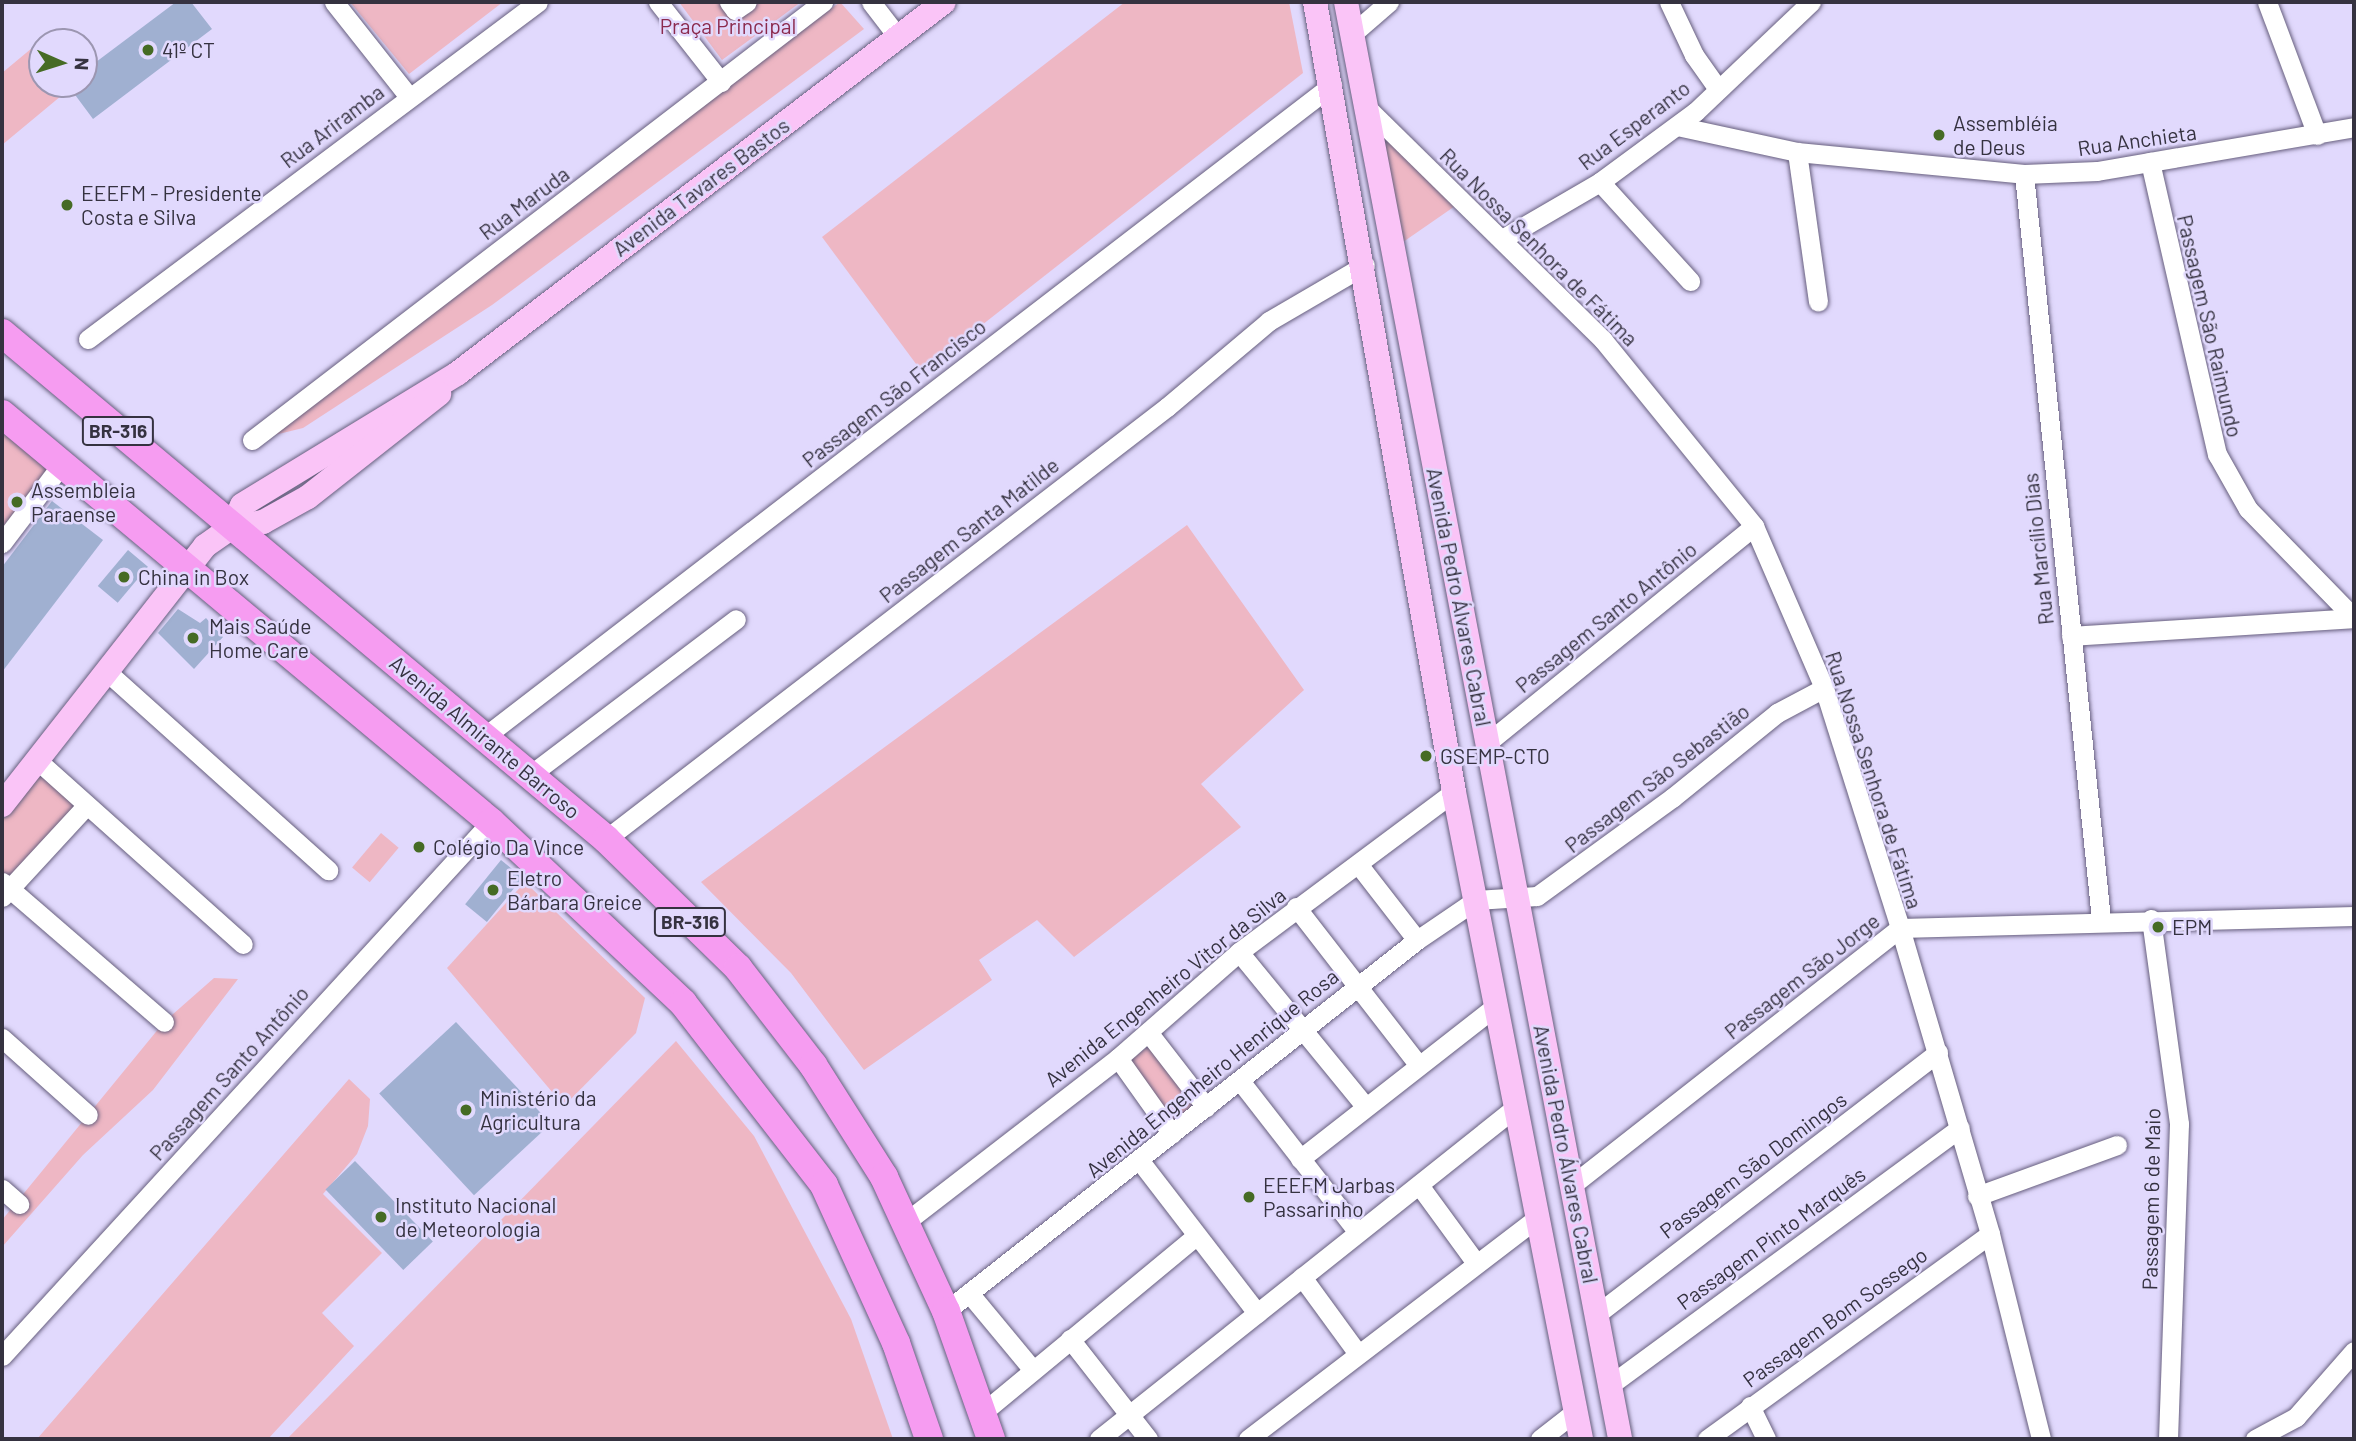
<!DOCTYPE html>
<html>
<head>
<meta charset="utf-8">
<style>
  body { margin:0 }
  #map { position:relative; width:2356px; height:1441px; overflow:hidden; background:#e1d9fd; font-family:Barlow,sans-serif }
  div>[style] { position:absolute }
  .green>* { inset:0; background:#eeb7c4; transform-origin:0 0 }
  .building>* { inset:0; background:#a0b0d1; transform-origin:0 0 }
  .roads { filter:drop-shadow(0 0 2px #675f7e) drop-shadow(0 0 2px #675f7e) }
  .minor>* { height:19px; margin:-9.5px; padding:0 9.5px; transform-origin:9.5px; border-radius:9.5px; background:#fff }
  .major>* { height:24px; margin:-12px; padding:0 12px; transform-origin:12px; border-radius:12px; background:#fac4f7 }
  .highway>* { height:28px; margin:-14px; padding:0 14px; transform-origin:14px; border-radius:14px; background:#f69cf1 }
  .dots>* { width:19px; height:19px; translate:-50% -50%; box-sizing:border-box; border:4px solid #e1d9fd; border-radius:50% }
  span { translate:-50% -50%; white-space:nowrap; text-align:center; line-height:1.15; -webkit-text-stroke:5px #e1d9fd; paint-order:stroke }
  .shield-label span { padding:2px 5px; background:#e1d9fd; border:2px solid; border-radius:5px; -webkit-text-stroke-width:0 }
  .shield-label { font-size:19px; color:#353240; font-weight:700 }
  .park-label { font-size:21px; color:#8b2a4d }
  .poi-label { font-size:21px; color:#353240 }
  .left { translate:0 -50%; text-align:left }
  .street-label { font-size:21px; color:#353240 }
  .frame { position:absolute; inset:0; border:4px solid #353240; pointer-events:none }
  .north { position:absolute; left:28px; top:28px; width:70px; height:70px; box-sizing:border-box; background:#e1d9fd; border:2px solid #9c96b1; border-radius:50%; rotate:93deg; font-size:19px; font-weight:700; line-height:28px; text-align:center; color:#353240 }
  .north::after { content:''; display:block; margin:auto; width:24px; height:32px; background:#466b25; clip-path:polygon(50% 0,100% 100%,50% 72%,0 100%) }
</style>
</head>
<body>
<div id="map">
  <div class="green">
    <div style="clip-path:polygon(350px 2px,503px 2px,409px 74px)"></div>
    <div style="clip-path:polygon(679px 2px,801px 2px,722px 60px)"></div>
    <div style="clip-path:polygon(840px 2px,864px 29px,492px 305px,303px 428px,258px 439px)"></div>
    <div style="clip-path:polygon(1125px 2px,1289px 2px,1303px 73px,922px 372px,822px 237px)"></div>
    <div style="clip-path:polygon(32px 48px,42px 61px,42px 84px,61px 84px,67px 91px,2px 145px,2px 73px)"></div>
    <div style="clip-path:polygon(1369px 110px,1458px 204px,1393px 249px)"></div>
    <div style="clip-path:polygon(2px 409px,63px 462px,2px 542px)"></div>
    <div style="clip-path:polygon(1187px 525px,1304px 690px,1201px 784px,1241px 827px,1074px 957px,1037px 920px,979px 960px,992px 980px,864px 1070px,791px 973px,701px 882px)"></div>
    <div style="clip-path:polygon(41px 774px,77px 807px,12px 881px,2px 872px,2px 821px)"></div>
    <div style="left:381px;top:833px;width:23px;height:45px;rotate:40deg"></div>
    <div style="clip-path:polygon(525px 882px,645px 998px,636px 1033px,564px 1106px,447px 968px)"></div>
    <div style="clip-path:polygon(214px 978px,238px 979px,153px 1090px,83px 1155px,2px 1247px,2px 1220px,164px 1022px)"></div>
    <div style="clip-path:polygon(676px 1041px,754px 1136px,851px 1319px,893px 1439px,287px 1439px)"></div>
    <div style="left:1150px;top:1045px;width:78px;height:28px;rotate:52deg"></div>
    <div style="clip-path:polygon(349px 1079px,370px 1099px,368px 1126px,357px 1154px,323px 1194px,382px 1253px,322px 1313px,354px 1346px,268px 1439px,37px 1439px)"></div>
  </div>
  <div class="building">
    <div style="clip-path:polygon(176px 2px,191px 2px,212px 29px,93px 119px,67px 84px,84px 84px,84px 71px)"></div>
    <div style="clip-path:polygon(52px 501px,103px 540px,2px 672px,2px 567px)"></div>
    <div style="left:128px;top:550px;width:26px;height:47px;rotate:40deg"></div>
    <div style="clip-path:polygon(178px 609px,200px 623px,206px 618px,223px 637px,194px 669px,158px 633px)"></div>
    <div style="left:501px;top:860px;width:28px;height:57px;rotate:39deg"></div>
    <div style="left:456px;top:1022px;width:139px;height:105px;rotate:47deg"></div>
    <div style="left:355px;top:1161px;width:112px;height:41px;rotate:46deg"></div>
  </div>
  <div class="roads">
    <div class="minor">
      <div style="left:334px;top:2px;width:121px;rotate:51.7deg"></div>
      <div style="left:658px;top:2px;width:102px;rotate:51.8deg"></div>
      <div style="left:729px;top:2px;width:10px;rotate:53deg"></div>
      <div style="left:735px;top:10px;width:14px;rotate:-34deg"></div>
      <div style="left:871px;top:2px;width:44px;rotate:52.4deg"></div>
      <div style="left:1669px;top:2px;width:59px;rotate:64.7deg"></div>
      <div style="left:1694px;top:55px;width:42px;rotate:54.8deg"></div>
      <div style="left:2267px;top:2px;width:142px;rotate:69.4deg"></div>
      <div style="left:1352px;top:34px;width:49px;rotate:-40.9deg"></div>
      <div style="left:1369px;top:110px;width:328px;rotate:44.5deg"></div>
      <div style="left:1603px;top:340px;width:240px;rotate:50.9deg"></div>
      <div style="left:1754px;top:526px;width:176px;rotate:66.6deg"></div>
      <div style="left:1824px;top:688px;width:252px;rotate:72.4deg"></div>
      <div style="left:1900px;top:928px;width:319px;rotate:73.6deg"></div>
      <div style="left:1990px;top:1234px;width:211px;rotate:76deg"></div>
      <div style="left:1677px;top:126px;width:123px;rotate:12.2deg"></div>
      <div style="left:1797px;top:152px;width:228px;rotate:5.5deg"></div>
      <div style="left:2024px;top:174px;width:73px;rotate:-2.4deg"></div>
      <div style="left:2097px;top:171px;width:261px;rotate:-9.7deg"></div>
      <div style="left:1797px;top:152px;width:151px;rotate:82deg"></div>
      <div style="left:2150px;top:162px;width:300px;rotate:77.1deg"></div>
      <div style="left:2217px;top:454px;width:63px;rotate:60.6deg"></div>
      <div style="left:2248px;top:509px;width:152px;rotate:45.8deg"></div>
      <div style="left:2024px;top:174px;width:749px;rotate:84.1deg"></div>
      <div style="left:1600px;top:182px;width:134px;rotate:47.7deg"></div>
      <div style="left:1502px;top:239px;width:113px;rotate:-30.2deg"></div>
      <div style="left:1600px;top:182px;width:118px;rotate:-36.4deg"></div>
      <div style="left:1695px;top:112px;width:160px;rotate:-43.5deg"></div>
      <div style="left:88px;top:339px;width:562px;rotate:-36.83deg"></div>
      <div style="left:252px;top:440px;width:720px;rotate:-37.49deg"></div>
      <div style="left:2px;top:543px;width:99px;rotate:-52.8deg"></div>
      <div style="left:2071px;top:636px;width:284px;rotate:-3.6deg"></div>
      <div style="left:105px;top:670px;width:300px;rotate:41.9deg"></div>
      <div style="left:484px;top:737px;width:1070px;rotate:-37.56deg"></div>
      <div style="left:1487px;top:743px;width:344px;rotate:-39.1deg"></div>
      <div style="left:37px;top:760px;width:276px;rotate:41.8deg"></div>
      <div style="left:530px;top:775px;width:258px;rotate:-37.1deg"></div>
      <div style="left:606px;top:839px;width:708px;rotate:-37.6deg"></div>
      <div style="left:1167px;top:407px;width:133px;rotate:-40.1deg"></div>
      <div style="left:1269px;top:321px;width:111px;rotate:-30.3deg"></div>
      <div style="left:1358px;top:864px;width:96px;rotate:52.2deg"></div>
      <div style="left:2px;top:882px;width:214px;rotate:40.8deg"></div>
      <div style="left:2px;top:897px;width:125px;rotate:-47.3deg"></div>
      <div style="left:1296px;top:907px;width:199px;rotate:52.2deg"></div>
      <div style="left:2151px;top:919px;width:207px;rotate:82.2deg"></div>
      <div style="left:2179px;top:1124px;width:315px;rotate:92deg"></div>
      <div style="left:1239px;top:952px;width:199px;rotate:50.7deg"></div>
      <div style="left:1148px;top:1032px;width:95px;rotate:52.3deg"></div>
      <div style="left:2px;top:1038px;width:115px;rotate:41.8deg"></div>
      <div style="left:1118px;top:1058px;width:93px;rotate:54.6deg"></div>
      <div style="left:1241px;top:1082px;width:189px;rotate:52.1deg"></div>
      <div style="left:1300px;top:1159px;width:250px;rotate:-38deg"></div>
      <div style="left:1140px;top:1161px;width:192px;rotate:52.4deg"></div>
      <div style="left:1419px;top:1185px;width:97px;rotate:53.8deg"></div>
      <div style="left:1572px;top:1185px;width:417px;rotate:-38.1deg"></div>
      <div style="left:1900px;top:928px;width:454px;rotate:-1.5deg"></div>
      <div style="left:2px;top:1189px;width:23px;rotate:41deg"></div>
      <div style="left:1977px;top:1196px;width:149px;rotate:-20deg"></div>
      <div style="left:907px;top:1221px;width:267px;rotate:-37.7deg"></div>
      <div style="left:1118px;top:1058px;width:161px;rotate:-41.2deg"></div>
      <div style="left:1239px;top:952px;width:268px;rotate:-36.7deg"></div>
      <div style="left:1302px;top:1277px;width:92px;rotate:53.9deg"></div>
      <div style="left:969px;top:1293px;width:100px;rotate:50.3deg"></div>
      <div style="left:946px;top:1311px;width:600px;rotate:-38.23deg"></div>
      <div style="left:1417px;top:940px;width:71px;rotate:-34.1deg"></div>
      <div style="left:1476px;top:900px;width:61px;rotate:-3.8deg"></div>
      <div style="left:1537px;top:896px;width:167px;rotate:-36deg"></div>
      <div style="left:1672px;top:798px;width:135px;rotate:-39deg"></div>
      <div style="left:1777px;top:713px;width:53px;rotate:-28deg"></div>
      <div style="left:1597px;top:1314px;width:430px;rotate:-37.5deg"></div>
      <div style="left:1070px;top:1339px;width:127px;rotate:52deg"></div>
      <div style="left:2px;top:1356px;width:724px;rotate:-47.52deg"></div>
      <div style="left:1610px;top:1385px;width:434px;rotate:-36.3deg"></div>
      <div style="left:1750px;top:1406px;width:37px;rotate:64deg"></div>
      <div style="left:982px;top:1413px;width:278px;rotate:-39.6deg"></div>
      <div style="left:1099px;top:1439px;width:533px;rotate:-38.53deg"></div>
      <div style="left:1248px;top:1439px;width:365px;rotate:-37.4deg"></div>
      <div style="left:1540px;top:1439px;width:46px;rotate:-37.9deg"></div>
      <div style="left:1707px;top:1439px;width:349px;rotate:-35.9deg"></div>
      <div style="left:2255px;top:1439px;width:47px;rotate:-28.2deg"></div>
      <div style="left:2296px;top:1417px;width:88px;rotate:-48.7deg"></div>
    </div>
    <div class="major">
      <div style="left:1315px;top:2px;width:802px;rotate:80.02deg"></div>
      <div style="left:1454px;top:792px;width:659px;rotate:78.89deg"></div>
      <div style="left:1346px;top:2px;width:1463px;rotate:79.2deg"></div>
      <div style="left:231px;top:528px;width:25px;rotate:-64deg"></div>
      <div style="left:242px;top:505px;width:253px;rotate:-31.4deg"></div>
      <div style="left:458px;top:373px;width:611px;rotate:-37.36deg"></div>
      <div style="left:2px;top:805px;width:329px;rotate:-51.9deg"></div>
      <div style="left:205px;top:546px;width:32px;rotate:-35deg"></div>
      <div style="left:231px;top:528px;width:33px;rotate:-11deg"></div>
      <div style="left:263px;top:522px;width:51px;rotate:-29.1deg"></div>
      <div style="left:308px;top:497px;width:167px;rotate:-38.2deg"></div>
    </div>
    <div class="highway">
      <div style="left:2px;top:333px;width:788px;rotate:39.95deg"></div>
      <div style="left:606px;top:839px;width:185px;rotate:44.3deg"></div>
      <div style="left:738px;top:968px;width:123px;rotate:52.3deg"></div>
      <div style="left:813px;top:1065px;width:133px;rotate:57.6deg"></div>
      <div style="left:884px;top:1177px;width:148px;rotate:65.2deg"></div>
      <div style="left:946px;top:1311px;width:136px;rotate:70.6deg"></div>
      <div style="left:2px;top:414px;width:637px;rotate:39.84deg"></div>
      <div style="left:491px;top:822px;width:264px;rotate:43.3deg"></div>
      <div style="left:683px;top:1003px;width:230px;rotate:52.2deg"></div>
      <div style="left:824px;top:1185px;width:174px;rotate:65.5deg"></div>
      <div style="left:896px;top:1343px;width:102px;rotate:71deg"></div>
    </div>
  </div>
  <div class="dots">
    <div style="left:148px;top:50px;background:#466b25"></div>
    <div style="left:1939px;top:135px;background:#466b25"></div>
    <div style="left:67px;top:205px;background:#466b25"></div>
    <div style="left:17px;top:502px;background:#466b25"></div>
    <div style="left:124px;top:577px;background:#466b25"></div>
    <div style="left:193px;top:638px;background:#466b25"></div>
    <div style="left:1426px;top:756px;background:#466b25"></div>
    <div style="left:419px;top:847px;background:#466b25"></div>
    <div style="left:493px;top:890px;background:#466b25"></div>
    <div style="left:2158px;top:927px;background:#466b25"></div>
    <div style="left:466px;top:1110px;background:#466b25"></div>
    <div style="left:1249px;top:1197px;background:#466b25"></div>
    <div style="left:381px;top:1217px;background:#466b25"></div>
  </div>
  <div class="shield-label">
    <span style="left:118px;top:431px">BR-316</span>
    <span style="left:690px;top:922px">BR-316</span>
  </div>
  <div class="park-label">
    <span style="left:728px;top:26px">Praça Principal</span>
  </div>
  <div class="poi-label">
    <span class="left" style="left:162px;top:50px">41º CT</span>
    <span class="left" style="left:1953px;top:135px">Assembléia<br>de Deus</span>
    <span class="left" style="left:81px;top:205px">EEEFM - Presidente<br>Costa e Silva</span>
    <span class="left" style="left:31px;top:502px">Assembleia<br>Paraense</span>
    <span class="left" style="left:138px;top:577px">China in Box</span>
    <span class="left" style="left:209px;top:638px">Mais Saúde<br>Home Care</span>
    <span class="left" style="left:1440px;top:756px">GSEMP-CTO</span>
    <span class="left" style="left:433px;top:847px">Colégio Da Vince</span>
    <span class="left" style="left:507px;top:890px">Eletro<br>Bárbara Greice</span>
    <span class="left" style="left:2172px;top:927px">EPM</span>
    <span class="left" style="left:480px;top:1110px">Ministério da<br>Agricultura</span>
    <span class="left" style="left:1263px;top:1197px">EEEFM Jarbas<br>Passarinho</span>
    <span class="left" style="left:395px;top:1217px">Instituto Nacional<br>de Meteorologia</span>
  </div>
  <div class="street-label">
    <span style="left:1634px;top:125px;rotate:-37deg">Rua Esperanto</span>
    <span style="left:332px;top:126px;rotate:-37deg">Rua Ariramba</span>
    <span style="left:2137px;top:140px;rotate:-8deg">Rua Anchieta</span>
    <span style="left:701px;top:187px;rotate:-37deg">Avenida Tavares Bastos</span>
    <span style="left:524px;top:203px;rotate:-37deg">Rua Maruda</span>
    <span style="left:1539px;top:247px;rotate:45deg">Rua Nossa Senhora de Fátima</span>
    <span style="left:2210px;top:326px;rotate:77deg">Passagem São Raimundo</span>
    <span style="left:894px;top:393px;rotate:-38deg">Passagem São Francisco</span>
    <span style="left:969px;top:530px;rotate:-38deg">Passagem Santa Matilde</span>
    <span style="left:2038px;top:549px;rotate:-96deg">Rua Marcílio Dias</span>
    <span style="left:1459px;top:597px;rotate:79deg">Avenida Pedro Álvares Cabral</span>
    <span style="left:1606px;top:617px;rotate:-39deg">Passagem Santo Antônio</span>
    <span style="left:485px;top:737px;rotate:40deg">Avenida Almirante Barroso</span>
    <span style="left:1657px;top:778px;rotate:-38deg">Passagem São Sebastião</span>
    <span style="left:1874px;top:780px;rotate:72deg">Rua Nossa Senhora de Fátima</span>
    <span style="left:1802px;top:976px;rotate:-38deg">Passagem São Jorge</span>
    <span style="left:1165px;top:987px;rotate:-39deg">Avenida Engenheiro Vitor da Silva</span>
    <span style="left:229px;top:1073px;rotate:-48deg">Passagem Santo Antônio</span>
    <span style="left:1212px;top:1073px;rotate:-39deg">Avenida Engenheiro Henrique Rosa</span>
    <span style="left:1566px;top:1154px;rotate:79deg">Avenida Pedro Álvares Cabral</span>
    <span style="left:1753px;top:1165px;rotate:-37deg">Passagem São Domingos</span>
    <span style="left:2151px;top:1199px;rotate:-89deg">Passagem 6 de Maio</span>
    <span style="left:1771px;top:1238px;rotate:-36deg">Passagem Pinto Marquês</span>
    <span style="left:1835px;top:1317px;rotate:-36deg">Passagem Bom Sossego</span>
  </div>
  <div class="frame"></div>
  <div class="north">N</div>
</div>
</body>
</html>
